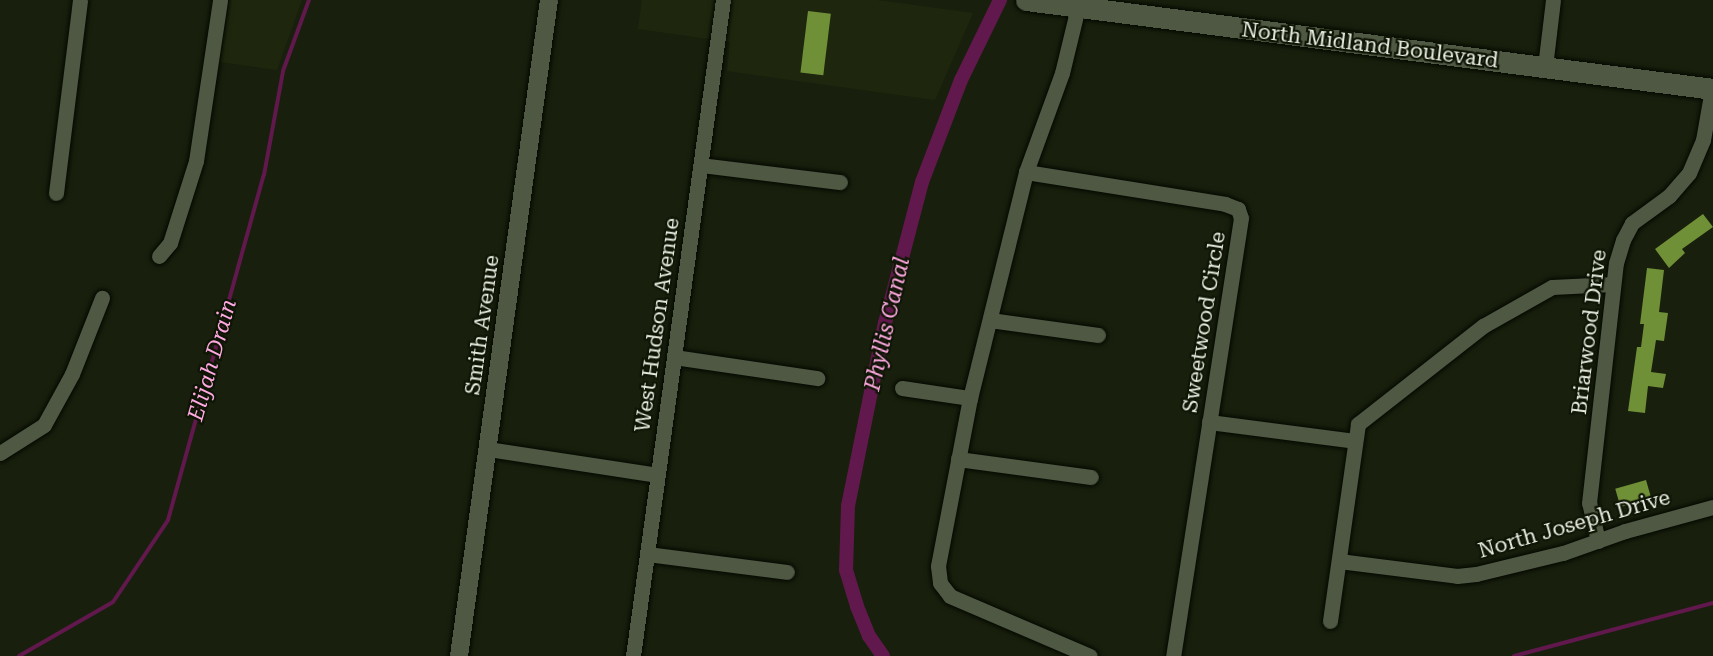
<!DOCTYPE html>
<html>
<head>
<meta charset="utf-8">
<style>
  body { margin:0 }
  #map { position:relative; width:1713px; height:656px; overflow:hidden; background:#181f0c; font-family:"Roboto Serif",serif }
  div>[style] { position:absolute }
  .built>* { inset:0; background:#1e270e }
  .stream>* { height:4px; margin:-2px; padding:0 2px; transform-origin:2px; border-radius:2px; background:#61184d }
  .canal>* { height:14px; margin:-7px; padding:0 7px; transform-origin:7px; border-radius:7px; background:#61184d }
  .building>* { inset:0; background:#709038; transform-origin:0 0 }
  .roads { filter:drop-shadow(0 0 2px #040800) drop-shadow(0 0 2px #040800) }
  .minor>* { height:15px; margin:-7.5px; padding:0 7.5px; transform-origin:7.5px; border-radius:7.5px; background:#4f5843 }
  .tertiary>* { height:18px; margin:-9px; padding:0 9px; transform-origin:9px; border-radius:9px; background:#4f5843 }
  .secondary>* { height:21px; margin:-10.5px; padding:0 10.5px; transform-origin:10.5px; border-radius:10.5px; background:#4f5843 }
  span { translate:-50% -50%; white-space:nowrap; text-align:center; line-height:1.15; -webkit-text-stroke:4.5px #0f1505; paint-order:stroke }
  .street-label { font-size:21px; color:#eaefe3 }
  .water-label { font-size:22px; color:#fea9e1; font-style:italic }
</style>
</head>
<body>
<div id="map">
  <div class="built">
    <div style="clip-path:polygon(229px 0,302px 0,277px 70px,220px 62px)"></div>
    <div style="clip-path:polygon(642px 0,877px 0,973px 13px,935px 100px,727px 71px,730px 42px,638px 29px)"></div>
  </div>
  <div class="stream">
    <div style="left:19px;top:656px;width:108px;rotate:-29.9deg"></div>
    <div style="left:113px;top:602px;width:99px;rotate:-56.1deg"></div>
    <div style="left:168px;top:520px;width:358px;rotate:-74.5deg"></div>
    <div style="left:264px;top:175px;width:106px;rotate:-79.6deg"></div>
    <div style="left:283px;top:71px;width:76px;rotate:-69.9deg"></div>
    <div style="left:1514px;top:656px;width:206px;rotate:-14.9deg"></div>
  </div>
  <div class="canal">
    <div style="left:883px;top:656px;width:24px;rotate:-125deg"></div>
    <div style="left:869px;top:636px;width:32px;rotate:-112deg"></div>
    <div style="left:857px;top:606px;width:38px;rotate:-107deg"></div>
    <div style="left:846px;top:570px;width:64px;rotate:-88.2deg"></div>
    <div style="left:848px;top:506px;width:187px;rotate:-78.6deg"></div>
    <div style="left:885px;top:323px;width:146px;rotate:-75.3deg"></div>
    <div style="left:922px;top:182px;width:109px;rotate:-69.1deg"></div>
    <div style="left:961px;top:80px;width:89px;rotate:-64deg"></div>
  </div>
  <div class="building">
    <div style="left:808px;top:11px;width:23px;height:62px;rotate:7deg"></div>
    <div style="clip-path:polygon(1703px 214px,1713px 227px,1682px 249px,1685px 253px,1669px 268px,1655px 249px)"></div>
    <div style="clip-path:polygon(1647px 268px,1664px 270px,1659px 312px,1668px 313px,1664px 341px,1656px 340px,1651px 372px,1666px 374px,1663px 388px,1648px 386px,1645px 413px,1628px 411px,1637px 347px,1641px 347px,1644px 324px,1640px 324px)"></div>
    <div style="left:1646px;top:480px;width:19px;height:32px;rotate:74deg"></div>
  </div>
  <div class="roads">
    <div class="minor">
      <div style="left:1078px;top:7px;width:68px;rotate:103.6deg"></div>
      <div style="left:1062px;top:73px;width:105px;rotate:110deg"></div>
      <div style="left:1026px;top:172px;width:233px;rotate:103.9deg"></div>
      <div style="left:970px;top:398px;width:171px;rotate:100.8deg"></div>
      <div style="left:938px;top:566px;width:17px;rotate:83deg"></div>
      <div style="left:940px;top:583px;width:16px;rotate:52deg"></div>
      <div style="left:950px;top:596px;width:152px;rotate:23.2deg"></div>
      <div style="left:1545px;top:67px;width:67px;rotate:-83.2deg"></div>
      <div style="left:701px;top:165px;width:140px;rotate:7deg"></div>
      <div style="left:1026px;top:172px;width:202px;rotate:9.1deg"></div>
      <div style="left:1225px;top:204px;width:14px;rotate:21deg"></div>
      <div style="left:1238px;top:209px;width:9px;rotate:72deg"></div>
      <div style="left:1241px;top:218px;width:443px;rotate:98.8deg"></div>
      <div style="left:56px;top:193px;width:194px;rotate:-82.9deg"></div>
      <div style="left:159px;top:256px;width:17px;rotate:-50deg"></div>
      <div style="left:170px;top:243px;width:86px;rotate:-72.4deg"></div>
      <div style="left:196px;top:161px;width:163px;rotate:-81.5deg"></div>
      <div style="left:990px;top:320px;width:109px;rotate:7.9deg"></div>
      <div style="left:674px;top:357px;width:145px;rotate:8.4deg"></div>
      <div style="left:902px;top:388px;width:69px;rotate:8.4deg"></div>
      <div style="left:1209px;top:422px;width:147px;rotate:7.4deg"></div>
      <div style="left:488px;top:449px;width:171px;rotate:8.7deg"></div>
      <div style="left:0;top:453px;width:52px;rotate:-32.5deg"></div>
      <div style="left:44px;top:425px;width:58px;rotate:-61.2deg"></div>
      <div style="left:72px;top:374px;width:82px;rotate:-68.5deg"></div>
      <div style="left:958px;top:459px;width:134px;rotate:7.7deg"></div>
      <div style="left:1598px;top:541px;width:39px;rotate:-103deg"></div>
      <div style="left:1589px;top:503px;width:242px;rotate:-83.6deg"></div>
      <div style="left:1616px;top:263px;width:24px;rotate:-73deg"></div>
      <div style="left:1623px;top:240px;width:19px;rotate:-62deg"></div>
      <div style="left:1632px;top:223px;width:46px;rotate:-36.1deg"></div>
      <div style="left:1669px;top:196px;width:30px;rotate:-49deg"></div>
      <div style="left:1689px;top:173px;width:36px;rotate:-67deg"></div>
      <div style="left:1703px;top:140px;width:52px;rotate:-80deg"></div>
      <div style="left:647px;top:554px;width:141px;rotate:7.3deg"></div>
      <div style="left:1339px;top:561px;width:119px;rotate:7.2deg"></div>
      <div style="left:1457px;top:576px;width:19px;rotate:-6deg"></div>
      <div style="left:1476px;top:574px;width:89px;rotate:-13.6deg"></div>
      <div style="left:1563px;top:553px;width:66px;rotate:-19.5deg"></div>
      <div style="left:1625px;top:531px;width:91px;rotate:-15.3deg"></div>
      <div style="left:1330px;top:621px;width:199px;rotate:-81.9deg"></div>
      <div style="left:1358px;top:424px;width:159px;rotate:-38.1deg"></div>
      <div style="left:1483px;top:326px;width:79px;rotate:-29.5deg"></div>
      <div style="left:1552px;top:287px;width:61px;rotate:-2.8deg"></div>
      <div style="left:633px;top:656px;width:662px;rotate:-82.19deg"></div>
    </div>
    <div class="tertiary">
      <div style="left:459px;top:656px;width:662px;rotate:-82.19deg"></div>
    </div>
    <div class="secondary">
      <div style="left:1026px;top:0;width:693px;rotate:7.38deg"></div>
    </div>
  </div>
  <div class="street-label">
    <span style="left:1370px;top:45px;rotate:7deg">North Midland Boulevard</span>
    <span style="left:1204px;top:322px;rotate:-81deg">Sweetwood Circle</span>
    <span style="left:482px;top:325px;rotate:-82deg">Smith Avenue</span>
    <span style="left:657px;top:325px;rotate:-82deg">West Hudson Avenue</span>
    <span style="left:1589px;top:332px;rotate:-83deg">Briarwood Drive</span>
    <span style="left:1574px;top:524px;rotate:-16deg">North Joseph Drive</span>
  </div>
  <div class="water-label">
    <span style="left:887px;top:324px;rotate:-77deg">Phyllis Canal</span>
    <span style="left:212px;top:360px;rotate:-74deg">Elijah Drain</span>
  </div>
</div>
</body>
</html>
